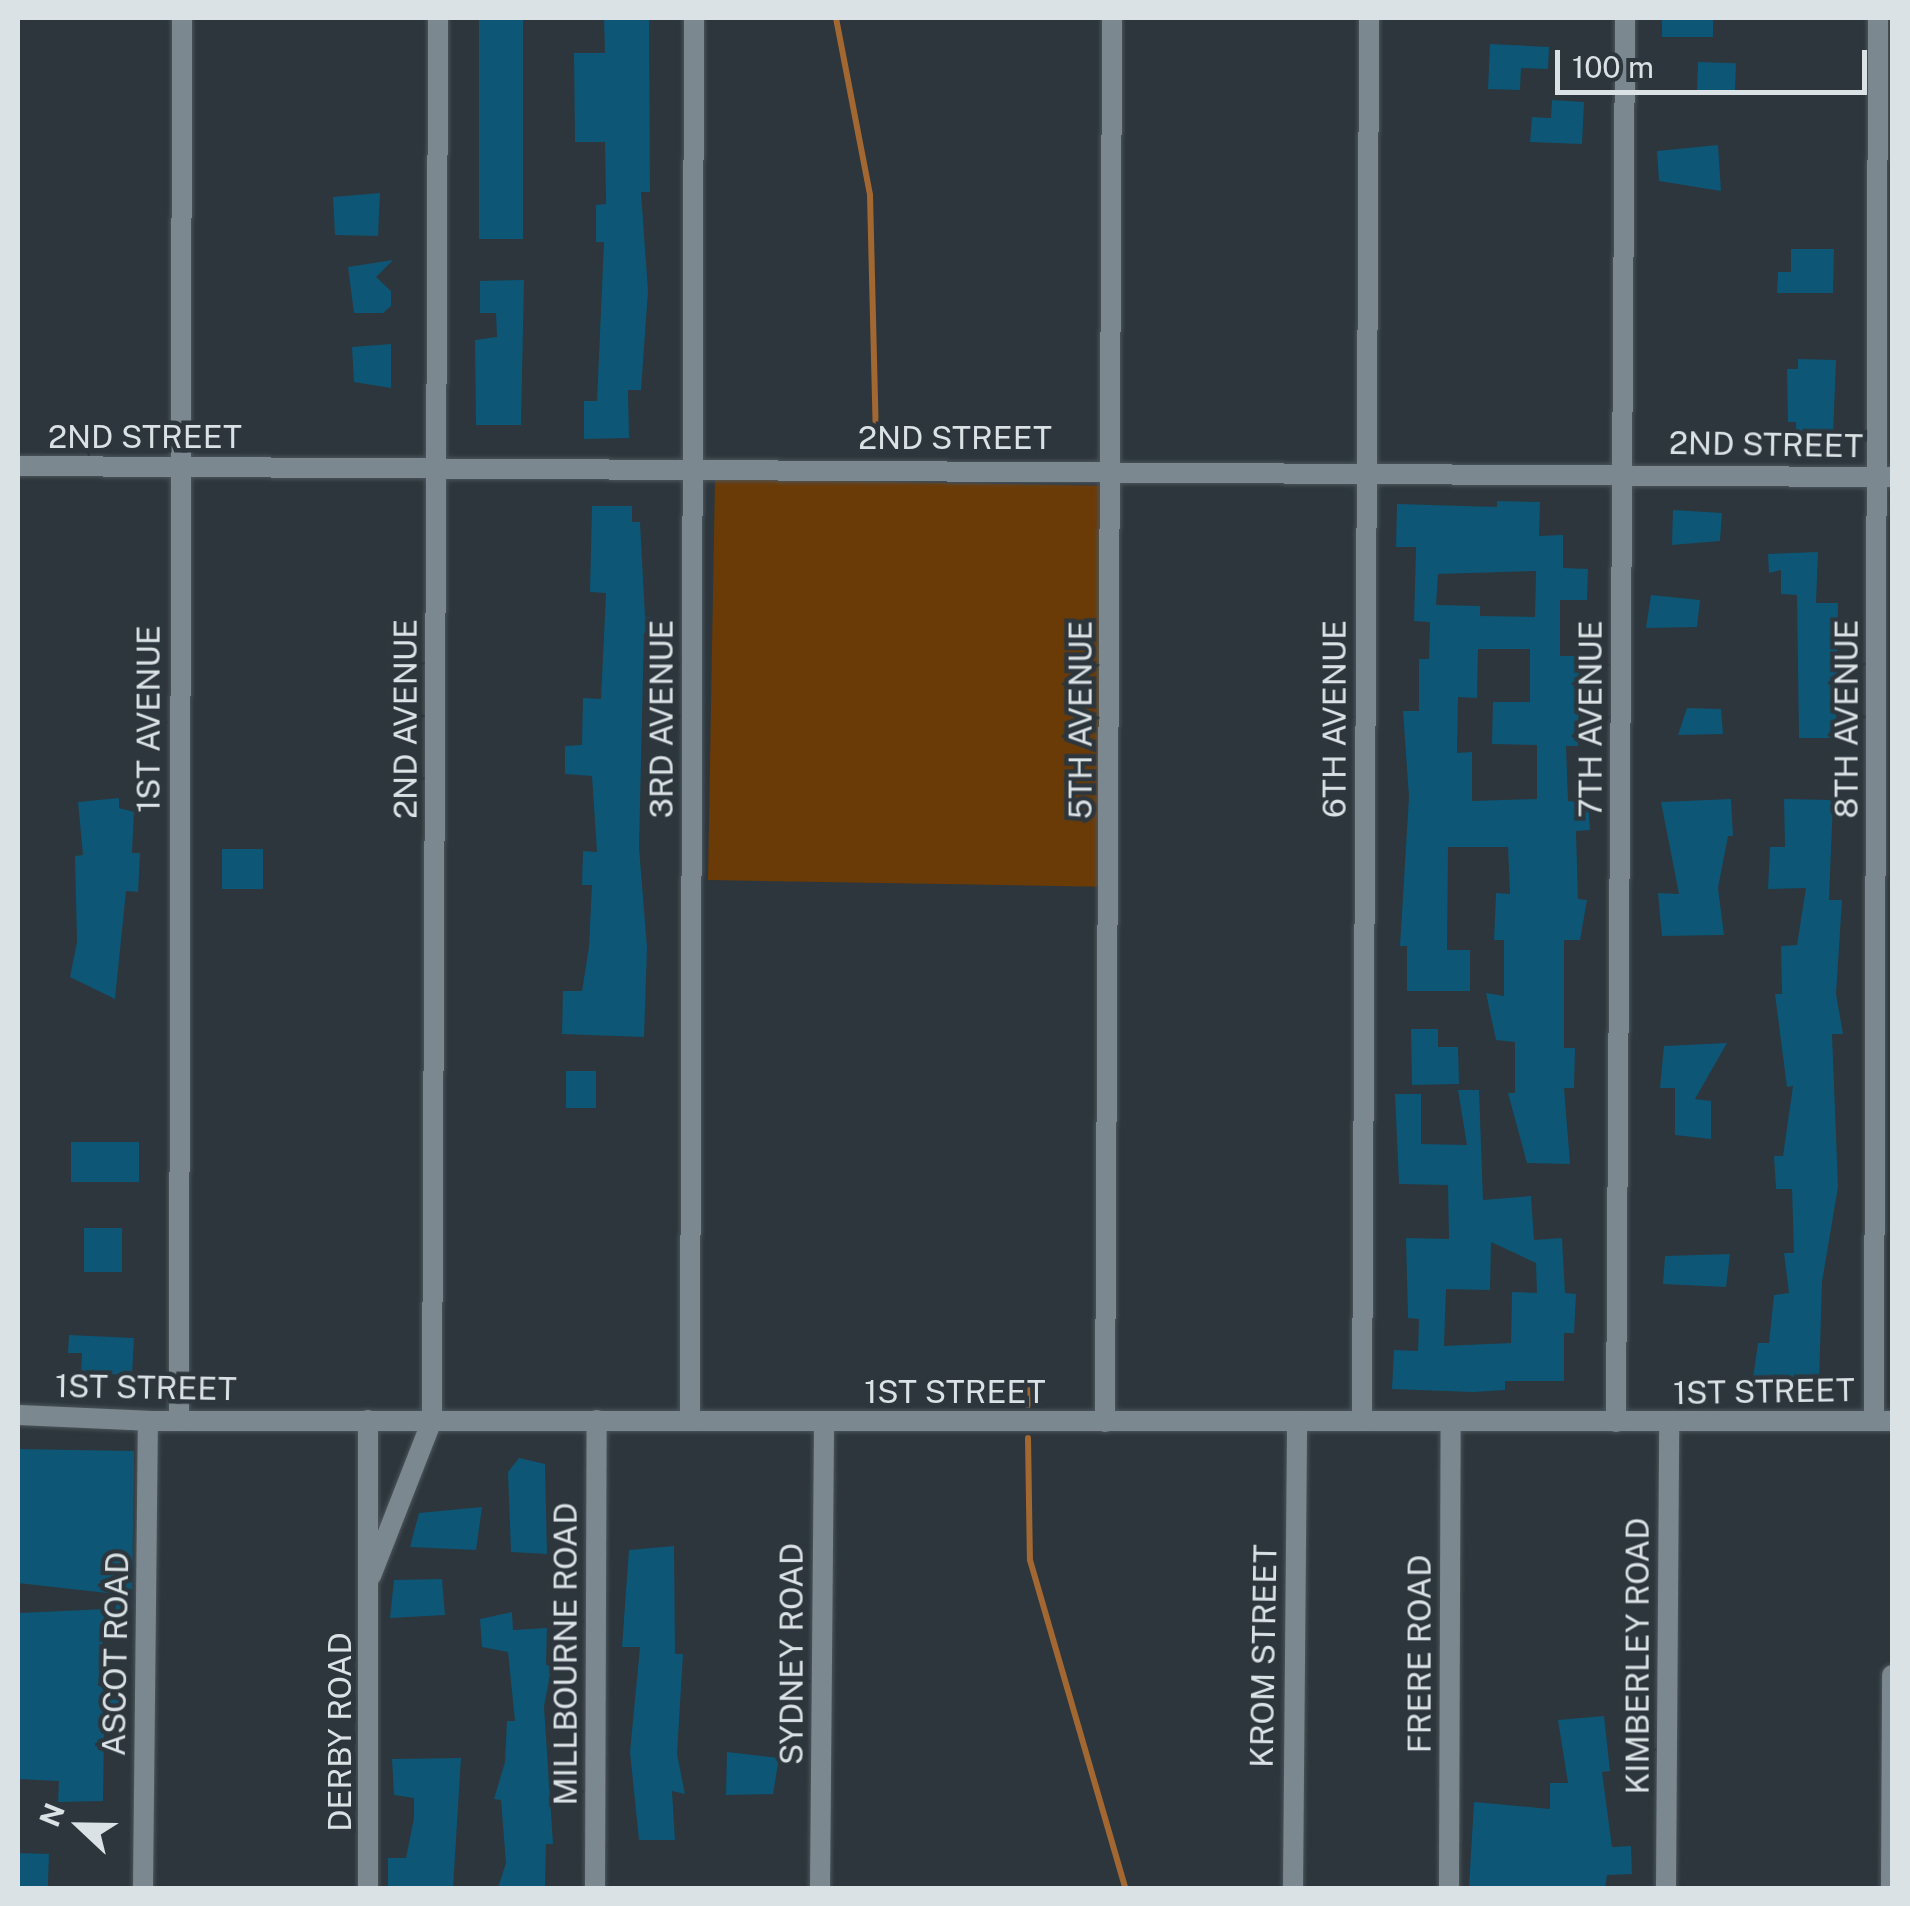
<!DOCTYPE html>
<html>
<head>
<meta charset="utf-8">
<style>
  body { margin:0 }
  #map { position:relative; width:1910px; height:1906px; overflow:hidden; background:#2c363c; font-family:"Public Sans",sans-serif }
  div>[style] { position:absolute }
  .green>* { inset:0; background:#6b3b07; transform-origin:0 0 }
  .stream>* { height:6px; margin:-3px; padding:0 3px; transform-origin:3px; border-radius:3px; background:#a36832 }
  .building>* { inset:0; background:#0e5675; transform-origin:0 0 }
  .roads { filter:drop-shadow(0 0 2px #4c555a) drop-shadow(0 0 2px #4c555a) }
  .minor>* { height:20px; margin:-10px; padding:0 10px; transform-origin:10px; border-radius:10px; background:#7c888f }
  span { translate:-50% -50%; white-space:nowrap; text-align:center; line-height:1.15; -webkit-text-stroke:9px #2c363c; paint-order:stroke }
  .street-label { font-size:32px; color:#dbe2e6 }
  .frame { position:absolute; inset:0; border:20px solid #dbe2e6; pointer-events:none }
  .north { position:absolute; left:30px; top:1776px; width:100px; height:100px; -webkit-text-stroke:8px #2c363c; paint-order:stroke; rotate:292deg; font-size:28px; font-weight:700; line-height:40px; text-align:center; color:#dbe2e6 }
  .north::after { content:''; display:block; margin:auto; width:35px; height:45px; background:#dbe2e6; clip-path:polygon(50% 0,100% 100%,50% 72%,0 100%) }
  .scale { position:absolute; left:1555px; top:50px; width:312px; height:45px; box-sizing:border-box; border:5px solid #dbe2e6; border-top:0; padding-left:12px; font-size:30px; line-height:35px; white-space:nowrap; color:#dbe2e6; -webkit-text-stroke:8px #2c363c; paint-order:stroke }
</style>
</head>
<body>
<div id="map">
  <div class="green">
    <div style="left:715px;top:479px;width:392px;height:401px;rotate:1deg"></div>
  </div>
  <div class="stream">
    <div style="left:836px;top:18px;width:180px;rotate:79.1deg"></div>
    <div style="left:870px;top:195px;width:254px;rotate:88.6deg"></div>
    <div style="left:1027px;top:1384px;width:21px;rotate:87deg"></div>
    <div style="left:1028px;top:1438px;width:122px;rotate:89.1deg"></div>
    <div style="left:1030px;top:1560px;width:341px;rotate:73.8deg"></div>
  </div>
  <div class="building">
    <div style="left:479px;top:18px;width:44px;height:221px"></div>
    <div style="clip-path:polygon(604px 18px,649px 18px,650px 192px,641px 192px,648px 291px,641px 390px,628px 390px,629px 438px,584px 439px,584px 401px,597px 401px,604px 242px,596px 242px,596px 205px,606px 204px,605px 142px,575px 142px,574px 53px,605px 53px)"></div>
    <div style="left:1662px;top:18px;width:51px;height:19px"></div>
    <div style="clip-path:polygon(1490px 44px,1549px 47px,1548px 69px,1521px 68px,1520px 90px,1488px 89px)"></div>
    <div style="left:1698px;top:62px;width:38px;height:28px;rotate:2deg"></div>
    <div style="clip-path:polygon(1552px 100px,1584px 102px,1582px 144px,1530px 142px,1532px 117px,1551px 118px)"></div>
    <div style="clip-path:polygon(1718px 145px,1721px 191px,1659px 181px,1657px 151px)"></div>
    <div style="clip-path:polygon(380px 193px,378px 236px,335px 235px,333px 197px)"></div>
    <div style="clip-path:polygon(1791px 249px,1834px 249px,1833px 293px,1777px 293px,1778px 272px,1791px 272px)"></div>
    <div style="clip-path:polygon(393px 260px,376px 277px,391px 291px,391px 306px,383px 313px,354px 313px,348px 267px)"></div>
    <div style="clip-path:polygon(524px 280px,521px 425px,476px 425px,475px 340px,497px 337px,496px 313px,480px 313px,480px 281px)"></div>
    <div style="clip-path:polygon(391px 344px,391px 388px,354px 382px,352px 347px)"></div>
    <div style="clip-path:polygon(1798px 359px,1836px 360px,1833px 436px,1796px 436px,1796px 422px,1788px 422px,1787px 369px,1798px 369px)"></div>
    <div style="clip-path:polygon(evenodd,1497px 501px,1540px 502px,1539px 536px,1563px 535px,1563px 568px,1588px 569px,1587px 600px,1560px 600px,1560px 656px,1579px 656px,1578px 746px,1566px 746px,1568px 801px,1588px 803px,1590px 830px,1576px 831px,1578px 899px,1587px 900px,1580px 940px,1564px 940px,1564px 1048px,1575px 1048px,1574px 1088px,1564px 1088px,1570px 1164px,1527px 1163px,1508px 1093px,1515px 1093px,1515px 1042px,1496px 1040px,1486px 993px,1504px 996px,1504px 940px,1494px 940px,1496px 893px,1510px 894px,1508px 847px,1448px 847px,1447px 950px,1470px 950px,1470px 991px,1407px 991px,1407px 946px,1400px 946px,1409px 797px,1403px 711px,1419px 711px,1419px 659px,1429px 659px,1430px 622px,1414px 621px,1416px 547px,1396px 547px,1397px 504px,1497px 507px,1497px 501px,1536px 571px,1535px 617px,1480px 616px,1480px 606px,1436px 605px,1438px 574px,1536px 571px,1497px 501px,1478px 649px,1530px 649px,1530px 702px,1493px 702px,1492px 744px,1537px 745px,1537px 799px,1472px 801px,1472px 752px,1457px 753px,1458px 697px,1477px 698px,1478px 649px)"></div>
    <div style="clip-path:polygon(592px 506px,632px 506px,632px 522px,640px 522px,645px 617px,651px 617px,650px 633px,644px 633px,639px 847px,647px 948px,644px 1037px,562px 1034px,563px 991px,582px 991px,589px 947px,592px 885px,582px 885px,583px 851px,597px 852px,592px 776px,565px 774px,565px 746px,582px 745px,583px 698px,601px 699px,606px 593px,590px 592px)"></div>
    <div style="clip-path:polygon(1673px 510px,1722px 513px,1720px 541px,1672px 545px)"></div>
    <div style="clip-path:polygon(1818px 552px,1816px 603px,1838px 603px,1836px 738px,1799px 738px,1797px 595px,1781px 594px,1781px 570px,1769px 573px,1768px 554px)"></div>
    <div style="clip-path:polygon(1651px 595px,1700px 600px,1697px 627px,1646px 628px)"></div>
    <div style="clip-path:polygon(1687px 708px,1721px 709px,1723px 734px,1678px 735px)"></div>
    <div style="clip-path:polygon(119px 798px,119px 808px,134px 812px,132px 853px,140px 853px,138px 892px,126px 891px,115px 999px,70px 977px,77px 942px,75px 856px,83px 855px,78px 802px)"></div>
    <div style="clip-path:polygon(1731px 799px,1733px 836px,1728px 836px,1718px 888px,1724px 935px,1662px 936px,1658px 893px,1679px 894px,1661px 802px)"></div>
    <div style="clip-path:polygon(1784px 799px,1833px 800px,1829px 900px,1842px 900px,1836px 994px,1843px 1034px,1832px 1034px,1838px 1187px,1822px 1282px,1819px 1384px,1753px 1379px,1758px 1343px,1769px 1343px,1774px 1295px,1789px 1293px,1784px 1253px,1794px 1253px,1792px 1189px,1776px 1189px,1774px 1156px,1783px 1156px,1793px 1086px,1787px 1087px,1775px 994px,1782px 994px,1781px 946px,1797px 945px,1806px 888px,1768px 889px,1770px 847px,1785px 847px)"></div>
    <div style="left:222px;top:849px;width:41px;height:40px"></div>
    <div style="clip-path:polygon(1411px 1029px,1438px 1029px,1438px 1047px,1458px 1047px,1459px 1084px,1412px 1085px)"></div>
    <div style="clip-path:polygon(1727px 1043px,1695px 1099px,1711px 1101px,1711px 1139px,1675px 1135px,1675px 1088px,1660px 1088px,1664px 1046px)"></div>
    <div style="left:566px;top:1071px;width:30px;height:37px"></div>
    <div style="clip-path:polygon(evenodd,1458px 1090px,1479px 1090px,1483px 1200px,1531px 1196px,1534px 1240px,1562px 1238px,1565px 1293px,1576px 1294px,1574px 1333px,1564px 1333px,1564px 1381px,1505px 1381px,1505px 1390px,1473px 1392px,1392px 1389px,1394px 1350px,1418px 1351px,1419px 1319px,1408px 1318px,1406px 1238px,1449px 1239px,1448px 1185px,1399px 1184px,1395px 1094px,1421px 1094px,1421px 1144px,1467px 1145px,1458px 1090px,1491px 1242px,1536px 1263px,1537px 1293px,1512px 1292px,1511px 1343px,1444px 1346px,1446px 1289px,1490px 1290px,1491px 1242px)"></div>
    <div style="left:71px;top:1142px;width:68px;height:40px"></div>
    <div style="left:84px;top:1228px;width:38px;height:44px"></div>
    <div style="clip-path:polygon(1730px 1254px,1726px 1287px,1663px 1284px,1665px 1256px)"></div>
    <div style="clip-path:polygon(69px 1335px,134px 1338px,132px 1375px,81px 1373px,82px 1353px,68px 1353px)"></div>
    <div style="clip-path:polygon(18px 1449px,134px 1451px,132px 1611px,116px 1611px,116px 1594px,18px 1583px)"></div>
    <div style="clip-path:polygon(519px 1458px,545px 1464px,547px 1554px,511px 1552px,508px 1472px)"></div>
    <div style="clip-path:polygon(482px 1507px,476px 1550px,410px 1547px,419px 1513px)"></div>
    <div style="clip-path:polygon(674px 1546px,675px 1654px,683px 1654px,677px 1754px,685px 1794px,672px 1791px,675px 1840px,639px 1840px,630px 1752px,640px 1647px,622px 1647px,629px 1550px)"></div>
    <div style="clip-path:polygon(442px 1579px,445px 1615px,390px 1618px,394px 1580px)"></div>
    <div style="clip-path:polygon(106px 1609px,98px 1686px,119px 1686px,118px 1734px,104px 1733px,103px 1801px,58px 1802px,59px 1781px,18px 1779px,19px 1613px)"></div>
    <div style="clip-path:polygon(512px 1612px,513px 1630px,547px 1628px,546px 1665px,552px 1666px,544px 1706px,553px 1844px,546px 1844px,545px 1888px,498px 1888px,506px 1863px,501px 1800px,494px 1799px,505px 1762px,507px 1721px,515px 1721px,508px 1652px,482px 1647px,480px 1619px)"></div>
    <div style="clip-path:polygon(1604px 1716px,1610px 1771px,1602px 1772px,1612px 1847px,1631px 1846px,1632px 1874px,1607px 1875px,1605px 1888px,1469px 1888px,1474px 1802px,1550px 1809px,1550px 1783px,1568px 1783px,1558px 1720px)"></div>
    <div style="clip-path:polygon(727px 1752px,779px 1758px,773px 1794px,726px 1795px)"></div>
    <div style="clip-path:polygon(461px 1758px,453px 1888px,388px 1888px,388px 1858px,406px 1858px,414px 1818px,414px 1798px,394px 1795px,392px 1759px)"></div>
    <div style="left:18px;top:1853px;width:31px;height:35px;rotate:2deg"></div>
  </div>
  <div class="roads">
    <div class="minor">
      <div style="left:18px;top:466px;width:1874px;rotate:0.34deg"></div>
      <div style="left:18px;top:1415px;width:130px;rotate:2.6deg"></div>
      <div style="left:148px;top:1421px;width:1744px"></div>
      <div style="left:179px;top:1420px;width:1402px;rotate:-89.88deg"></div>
      <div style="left:368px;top:1420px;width:468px;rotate:90deg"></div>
      <div style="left:690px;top:1420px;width:1402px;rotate:-89.84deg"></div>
      <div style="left:1874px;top:1420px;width:1402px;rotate:-89.84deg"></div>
      <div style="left:1362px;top:1421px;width:1403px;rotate:-89.71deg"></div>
      <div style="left:1105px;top:1422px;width:1404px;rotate:-89.71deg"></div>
      <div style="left:1616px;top:1422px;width:1404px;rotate:-89.63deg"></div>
      <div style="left:371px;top:1576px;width:168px;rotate:-68.6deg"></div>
      <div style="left:432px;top:1420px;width:1402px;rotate:-89.75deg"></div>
      <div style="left:143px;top:1888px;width:467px;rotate:-89.4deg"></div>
      <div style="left:595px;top:1888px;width:468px;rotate:-89.8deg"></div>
      <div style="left:820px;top:1888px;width:467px;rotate:-89.5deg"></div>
      <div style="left:1293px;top:1888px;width:465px;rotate:-89.5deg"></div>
      <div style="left:1449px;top:1888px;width:467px;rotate:-89.8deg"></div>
      <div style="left:1666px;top:1888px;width:464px;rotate:-89.6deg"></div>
      <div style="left:1891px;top:1888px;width:213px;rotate:-89.7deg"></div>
    </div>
  </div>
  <div class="street-label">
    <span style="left:145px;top:437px">2ND STREET</span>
    <span style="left:955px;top:438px">2ND STREET</span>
    <span style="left:1766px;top:445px;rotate:1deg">2ND STREET</span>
    <span style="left:149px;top:719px;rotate:-90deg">1ST AVENUE</span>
    <span style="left:406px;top:719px;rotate:-90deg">2ND AVENUE</span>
    <span style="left:662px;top:719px;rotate:-90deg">3RD AVENUE</span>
    <span style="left:1335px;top:719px;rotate:-90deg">6TH AVENUE</span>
    <span style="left:1591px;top:719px;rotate:-90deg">7TH AVENUE</span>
    <span style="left:1847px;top:719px;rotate:-90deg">8TH AVENUE</span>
    <span style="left:1081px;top:720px;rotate:-90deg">5TH AVENUE</span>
    <span style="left:146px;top:1388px;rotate:1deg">1ST STREET</span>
    <span style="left:955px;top:1392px">1ST STREET</span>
    <span style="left:1764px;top:1392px;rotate:-1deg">1ST STREET</span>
    <span style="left:116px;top:1654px;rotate:-89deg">ASCOT ROAD</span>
    <span style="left:566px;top:1654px;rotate:-90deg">MILLBOURNE ROAD</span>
    <span style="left:792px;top:1654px;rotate:-90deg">SYDNEY ROAD</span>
    <span style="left:1420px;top:1654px;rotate:-90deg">FRERE ROAD</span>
    <span style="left:1264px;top:1656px;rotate:-89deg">KROM STREET</span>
    <span style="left:1638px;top:1656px;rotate:-90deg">KIMBERLEY ROAD</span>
    <span style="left:340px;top:1732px;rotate:-90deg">DERBY ROAD</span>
  </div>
  <div class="frame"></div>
  <div class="north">N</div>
  <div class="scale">100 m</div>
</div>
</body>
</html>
